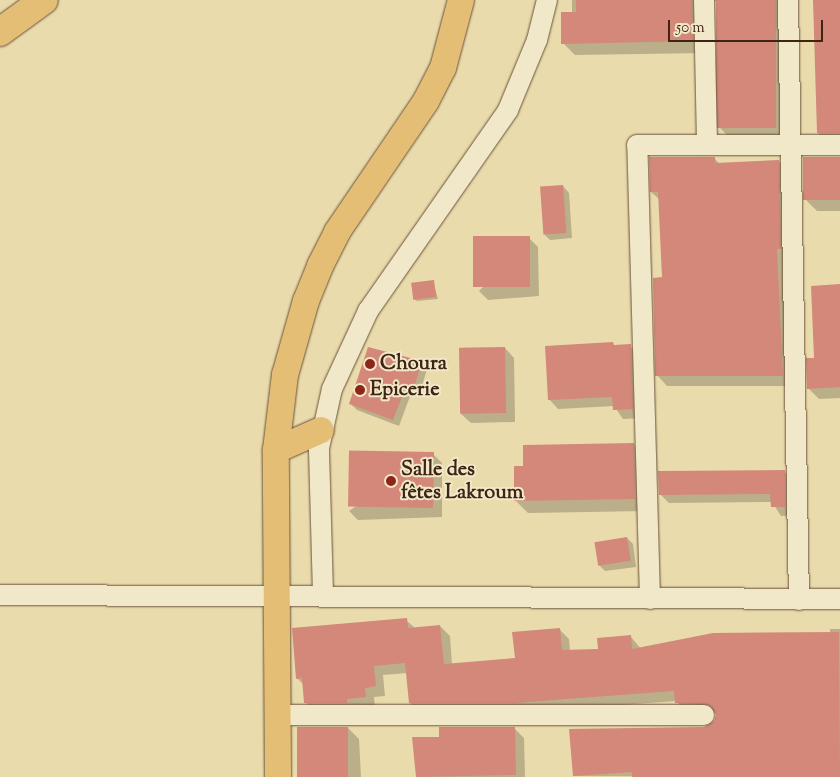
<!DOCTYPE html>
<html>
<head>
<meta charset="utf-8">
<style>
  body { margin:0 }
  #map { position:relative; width:840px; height:777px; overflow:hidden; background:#eadbac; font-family:"Sorts Mill Goudy",serif }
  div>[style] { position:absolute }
  .shadow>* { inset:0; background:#0003 }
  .building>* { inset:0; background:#d38879; transform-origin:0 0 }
  .roads { filter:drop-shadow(0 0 1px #6a523a) drop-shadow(0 0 1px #6a523a) }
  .minor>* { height:20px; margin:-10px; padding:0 10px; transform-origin:10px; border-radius:10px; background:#f1e8c9 }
  .major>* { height:26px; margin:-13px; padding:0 13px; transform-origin:13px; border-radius:13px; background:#e5be76 }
  .highway>* { height:28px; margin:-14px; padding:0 14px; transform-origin:14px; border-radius:14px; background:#e5be76 }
  .dots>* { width:14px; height:14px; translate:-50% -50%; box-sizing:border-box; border:2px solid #f1e8c9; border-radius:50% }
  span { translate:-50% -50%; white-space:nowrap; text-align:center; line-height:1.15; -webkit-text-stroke:4px #f1e8c9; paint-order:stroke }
  .poi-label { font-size:20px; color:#3f2414; font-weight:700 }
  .left { translate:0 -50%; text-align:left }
  .scale { position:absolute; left:668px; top:20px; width:155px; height:22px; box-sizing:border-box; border:2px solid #3f2414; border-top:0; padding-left:6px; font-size:15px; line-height:18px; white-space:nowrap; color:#3f2414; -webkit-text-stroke:4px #f1e8c9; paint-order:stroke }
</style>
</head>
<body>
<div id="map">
  <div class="shadow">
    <div style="clip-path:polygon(572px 0,786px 0,790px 138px,732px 140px,720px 128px,717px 1px,710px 1px,704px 53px,575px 55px,563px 43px,572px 13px)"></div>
    <div style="clip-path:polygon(815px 0,840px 0,840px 145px,830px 144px,818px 133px)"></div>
    <div style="clip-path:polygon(714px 158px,720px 164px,779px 161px,789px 171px,793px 386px,667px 386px,657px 375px,664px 278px,660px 200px,651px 192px)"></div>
    <div style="clip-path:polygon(840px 158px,840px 211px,817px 211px,805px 199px)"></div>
    <div style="clip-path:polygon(563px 186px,569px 193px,572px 238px,550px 240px,544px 234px)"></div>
    <div style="clip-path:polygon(529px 238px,538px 247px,539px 296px,488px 300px,479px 291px)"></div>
    <div style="clip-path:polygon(433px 281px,438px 299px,417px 301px,414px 299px)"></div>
    <div style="clip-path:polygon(840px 286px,840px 398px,819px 399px,808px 388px)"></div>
    <div style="clip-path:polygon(630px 346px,639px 355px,641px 418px,623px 419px,614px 406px,558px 409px,549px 399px)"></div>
    <div style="clip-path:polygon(505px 348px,514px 358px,515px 422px,471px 423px,461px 414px)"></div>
    <div style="clip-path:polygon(421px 363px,427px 369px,420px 393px,412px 391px,399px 426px,357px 410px,351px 404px)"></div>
    <div style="clip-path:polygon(633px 444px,645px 456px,647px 511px,528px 513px,516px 501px,524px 467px)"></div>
    <div style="clip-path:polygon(433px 454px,442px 463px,442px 517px,358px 520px,349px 511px)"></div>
    <div style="clip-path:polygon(784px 471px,793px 480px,794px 515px,781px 516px,772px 502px,669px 503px,660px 494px)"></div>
    <div style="clip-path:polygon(627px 538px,633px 544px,636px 567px,605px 571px,599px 565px)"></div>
    <div style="clip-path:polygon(406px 620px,416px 629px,440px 626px,450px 636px,452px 665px,516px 659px,559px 629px,569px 639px,570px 651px,599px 650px,631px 637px,641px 649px,830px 634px,830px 629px,840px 629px,840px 777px,574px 776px,705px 728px,716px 721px,716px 712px,686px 712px,676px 701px,525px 712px,420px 712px,410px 703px,407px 673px,383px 675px,385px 696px,374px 697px,375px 707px,315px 712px,306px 703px,304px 685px,297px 678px)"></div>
    <div style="clip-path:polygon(348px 728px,359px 739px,361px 777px,300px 777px)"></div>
    <div style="clip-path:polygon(514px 728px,524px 738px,525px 777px,417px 777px,413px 738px,440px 738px)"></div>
  </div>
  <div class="building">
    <div style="clip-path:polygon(576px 0,692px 0,693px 41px,561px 44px,561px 12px,576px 12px)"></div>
    <div style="left:716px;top:0;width:60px;height:128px"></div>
    <div style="clip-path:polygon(813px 0,840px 0,840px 133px,817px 133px)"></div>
    <div style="clip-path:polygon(649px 157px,715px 157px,715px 163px,779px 160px,781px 249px,777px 249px,783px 376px,655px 376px,653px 278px,662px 277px,658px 192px,650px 192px)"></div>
    <div style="left:803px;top:157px;width:37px;height:43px"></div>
    <div style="left:563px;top:185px;width:48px;height:23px;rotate:86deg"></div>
    <div style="left:530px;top:236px;width:51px;height:57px;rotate:90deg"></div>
    <div style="left:434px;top:280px;width:17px;height:23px;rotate:83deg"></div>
    <div style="clip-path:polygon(840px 284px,840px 387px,807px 389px,806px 358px,814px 358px,811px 286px)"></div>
    <div style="clip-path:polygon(613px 342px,614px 345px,631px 344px,633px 409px,613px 410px,612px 397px,548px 400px,545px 346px)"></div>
    <div style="clip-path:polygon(368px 347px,422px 361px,414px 388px,406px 386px,393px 420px,349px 404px)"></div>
    <div style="left:505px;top:347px;width:66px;height:46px;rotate:89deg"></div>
    <div style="clip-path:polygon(634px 443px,635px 499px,514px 501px,514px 466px,523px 466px,523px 445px)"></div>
    <div style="left:434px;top:452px;width:56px;height:85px;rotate:91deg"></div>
    <div style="clip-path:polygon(785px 470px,785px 507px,771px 507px,770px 494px,659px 495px,658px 471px)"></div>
    <div style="left:627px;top:537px;width:24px;height:33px;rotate:81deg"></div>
    <div style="clip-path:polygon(407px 618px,408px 628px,440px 625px,444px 664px,515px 658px,512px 632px,560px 628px,562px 650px,598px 649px,597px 638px,631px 635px,632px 649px,713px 633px,839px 632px,840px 777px,632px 777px,632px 772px,573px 776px,569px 729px,704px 727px,714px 721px,716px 715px,710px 705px,675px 703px,674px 691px,514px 703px,409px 703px,405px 663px,374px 666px,376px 686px,365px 688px,366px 697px,347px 699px,347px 703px,304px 703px,302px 678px,296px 679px,292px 628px)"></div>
    <div style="left:297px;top:727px;width:51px;height:50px"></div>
    <div style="clip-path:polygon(439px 727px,515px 727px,516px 775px,416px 777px,412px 737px,439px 737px)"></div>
  </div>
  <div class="roads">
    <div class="minor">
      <div style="left:704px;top:0;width:145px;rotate:88.8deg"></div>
      <div style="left:788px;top:0;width:600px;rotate:88.95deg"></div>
      <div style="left:323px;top:594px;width:146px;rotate:-91.6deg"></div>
      <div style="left:319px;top:448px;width:60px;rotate:-77.6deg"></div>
      <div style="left:332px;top:389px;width:86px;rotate:-65.2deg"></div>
      <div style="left:368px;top:311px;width:245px;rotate:-55.1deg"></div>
      <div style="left:508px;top:110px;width:76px;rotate:-67.5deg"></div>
      <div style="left:537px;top:40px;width:41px;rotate:-76deg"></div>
      <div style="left:0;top:595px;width:840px;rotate:0.27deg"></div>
      <div style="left:650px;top:599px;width:454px;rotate:-91.6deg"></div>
      <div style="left:637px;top:145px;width:203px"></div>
      <div style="left:278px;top:715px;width:426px"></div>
    </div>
    <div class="major">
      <div style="left:276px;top:450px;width:49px;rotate:-24deg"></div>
      <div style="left:278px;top:777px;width:327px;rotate:-90.4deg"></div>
      <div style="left:276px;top:450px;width:76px;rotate:-83.2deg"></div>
      <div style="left:285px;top:375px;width:77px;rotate:-74.2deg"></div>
      <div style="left:306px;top:301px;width:38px;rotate:-68deg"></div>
      <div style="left:320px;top:266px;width:38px;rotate:-63deg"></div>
      <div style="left:337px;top:232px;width:158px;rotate:-55.8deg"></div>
      <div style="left:426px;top:101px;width:37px;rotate:-63deg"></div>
      <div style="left:443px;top:68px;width:70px;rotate:-75.2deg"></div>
    </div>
    <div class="highway">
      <div style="left:0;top:32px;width:54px;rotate:-36deg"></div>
    </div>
  </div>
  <div class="dots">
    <div style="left:370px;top:364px;background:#8f2418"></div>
    <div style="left:360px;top:390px;background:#8f2418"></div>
    <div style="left:391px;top:481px;background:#8f2418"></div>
  </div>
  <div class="poi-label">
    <span class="left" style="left:380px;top:364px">Choura</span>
    <span class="left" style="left:370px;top:390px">Epicerie</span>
    <span class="left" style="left:401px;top:482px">Salle des<br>fêtes Lakroum</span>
  </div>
  <div class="scale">50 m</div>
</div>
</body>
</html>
